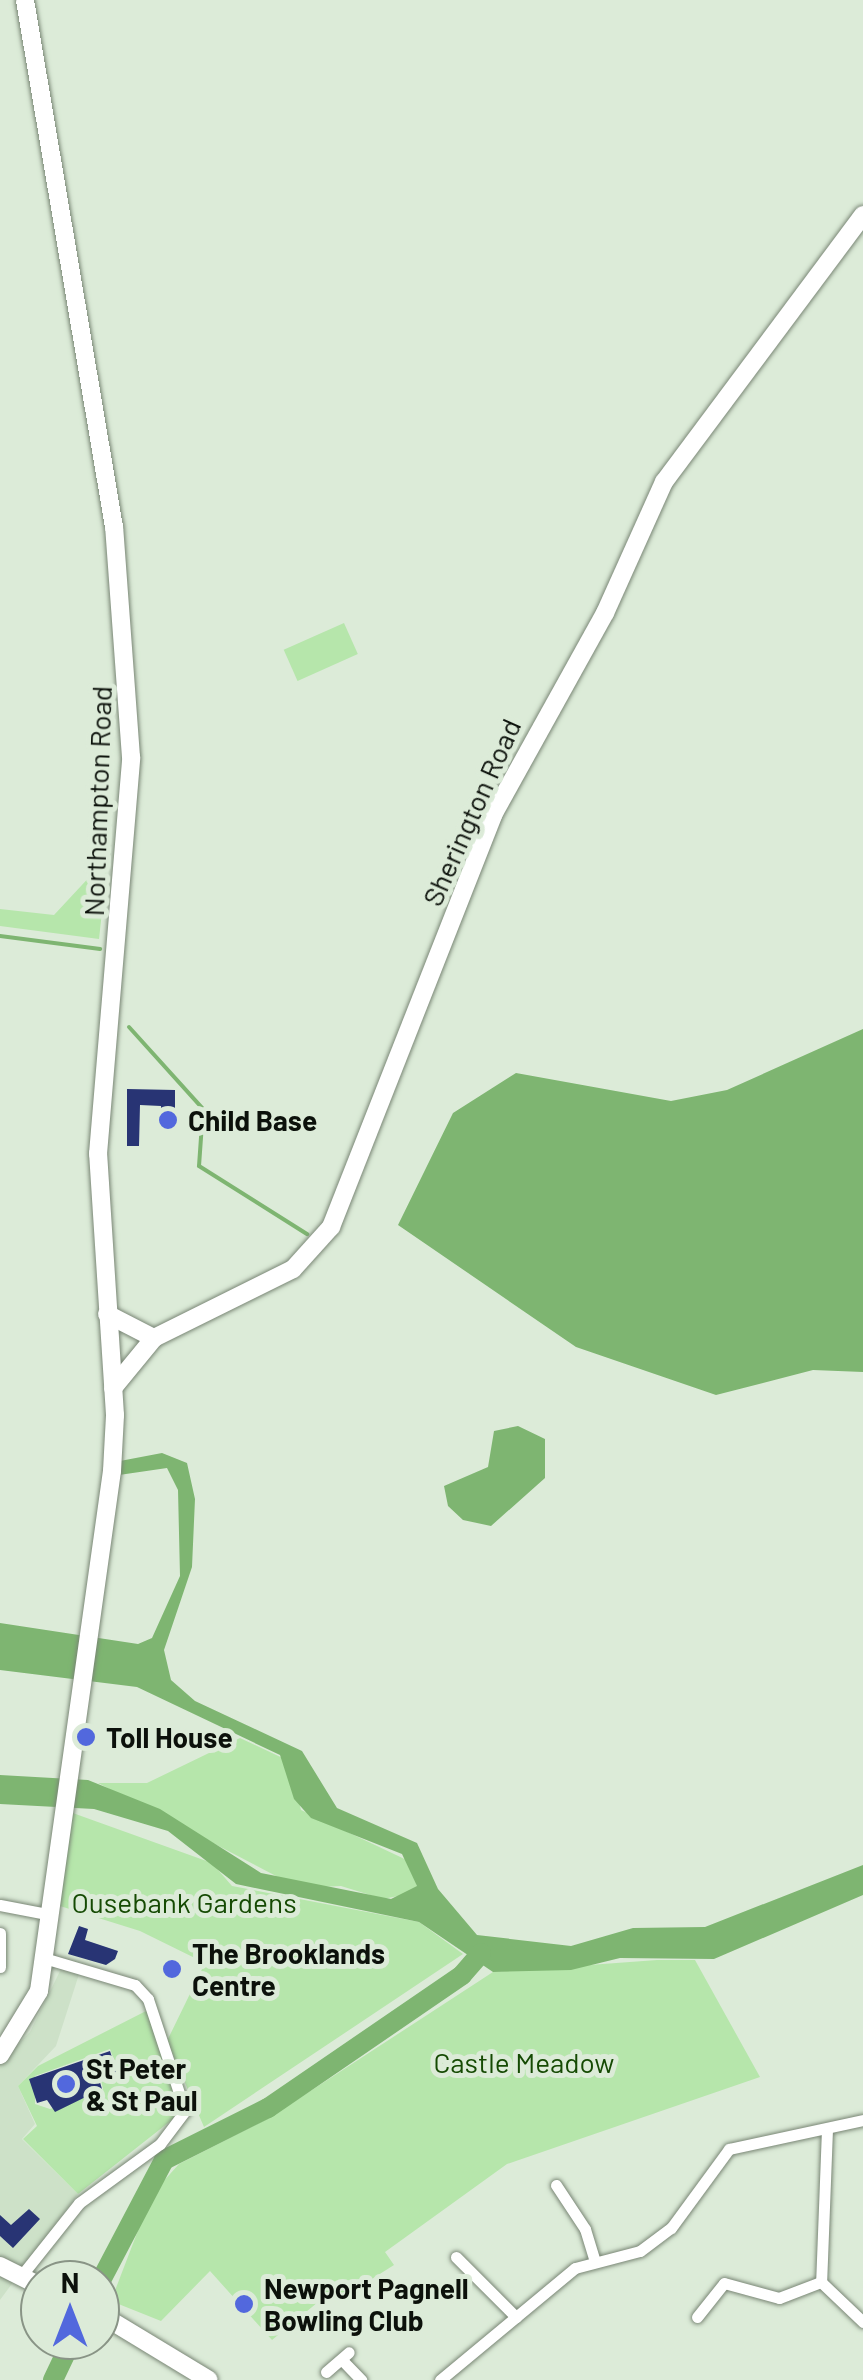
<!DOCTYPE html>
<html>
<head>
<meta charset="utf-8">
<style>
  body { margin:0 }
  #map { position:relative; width:863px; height:2380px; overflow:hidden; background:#dcebd8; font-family:Barlow,sans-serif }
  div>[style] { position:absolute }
  .built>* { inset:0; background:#cde1c8 }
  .green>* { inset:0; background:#b6e6ab; transform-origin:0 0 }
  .water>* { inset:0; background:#7eb571 }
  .stream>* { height:4px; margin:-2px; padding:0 2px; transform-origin:2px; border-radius:2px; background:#7eb571 }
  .river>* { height:20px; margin:-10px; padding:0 10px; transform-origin:10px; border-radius:10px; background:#7eb571 }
  .building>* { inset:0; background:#283474 }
  .roads { filter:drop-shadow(0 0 2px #798675) drop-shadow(0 0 2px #798675) }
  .street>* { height:11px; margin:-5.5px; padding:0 5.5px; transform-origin:5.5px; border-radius:5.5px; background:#fff }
  .secondary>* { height:18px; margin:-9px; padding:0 9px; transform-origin:9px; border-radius:9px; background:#fff }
  .dots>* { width:28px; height:28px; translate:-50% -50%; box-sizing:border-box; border:5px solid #dcebd8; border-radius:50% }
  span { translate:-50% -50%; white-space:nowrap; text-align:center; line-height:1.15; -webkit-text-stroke:10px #dcebd8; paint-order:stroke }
  .street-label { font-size:28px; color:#0c110b }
  .poi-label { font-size:28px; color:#0c110b; font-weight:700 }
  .left { translate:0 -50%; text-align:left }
  .park-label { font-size:28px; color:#154a03 }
  .north { position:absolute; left:20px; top:2260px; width:100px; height:100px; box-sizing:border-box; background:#dcebd8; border:2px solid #899486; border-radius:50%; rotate:0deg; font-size:28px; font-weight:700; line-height:40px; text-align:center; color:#0c110b }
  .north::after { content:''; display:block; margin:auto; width:35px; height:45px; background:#5268dd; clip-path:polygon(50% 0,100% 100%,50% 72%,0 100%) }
</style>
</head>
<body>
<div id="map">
  <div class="built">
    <div style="clip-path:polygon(73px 1965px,81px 1968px,56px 2046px,18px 2086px,35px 2124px,22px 2139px,78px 2194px,0 2300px,0 2062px,30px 2032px,61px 1969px)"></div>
  </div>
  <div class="green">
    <div style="left:344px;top:623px;width:34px;height:66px;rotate:66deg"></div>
    <div style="clip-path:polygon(108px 857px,99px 939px,0 926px,0 909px,54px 915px)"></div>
    <div style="clip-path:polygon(240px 1738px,289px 1761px,301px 1810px,413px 1863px,418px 1892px,383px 1899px,341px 1886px,299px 1888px,98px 1783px,147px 1783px)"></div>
    <div style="clip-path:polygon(70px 1812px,212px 1863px,232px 1886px,419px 1922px,463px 1954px,204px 2127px,167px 2041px,205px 1963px,140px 1931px,60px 1906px)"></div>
    <div style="clip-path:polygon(657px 1960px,695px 1960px,760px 2077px,507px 2164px,385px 2252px,394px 2265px,337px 2301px,329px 2293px,272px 2340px,210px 2271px,161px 2321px,111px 2301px,152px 2194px,179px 2164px,269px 2118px,493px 1972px)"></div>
    <div style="clip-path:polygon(evenodd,148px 2010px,177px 2105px,173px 2119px,78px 2194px,23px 2139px,37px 2126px,18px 2086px,38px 2066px,148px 2010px,110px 2049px,119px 2074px,101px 2080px,103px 2089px,50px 2109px,35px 2104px,35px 2076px,110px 2049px)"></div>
  </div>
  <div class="water">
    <div style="clip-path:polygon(863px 1029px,863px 1372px,813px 1370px,716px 1395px,576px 1347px,398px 1225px,453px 1113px,516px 1073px,671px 1101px,727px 1090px)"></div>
    <div style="clip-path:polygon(518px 1426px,545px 1439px,545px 1478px,491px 1526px,463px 1520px,448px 1506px,444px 1486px,488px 1467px,494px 1431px)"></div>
    <div style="clip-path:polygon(162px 1453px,187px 1463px,195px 1499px,192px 1567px,164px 1650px,171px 1680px,195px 1701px,302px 1751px,337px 1808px,417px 1843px,438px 1889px,477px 1935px,571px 1946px,633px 1928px,705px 1927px,863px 1865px,863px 1895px,714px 1959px,620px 1958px,571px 1970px,493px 1972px,419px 1922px,236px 1884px,168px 1831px,94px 1809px,0 1804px,0 1775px,88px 1780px,160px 1809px,261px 1873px,391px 1899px,417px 1886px,402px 1854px,311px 1818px,294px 1799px,280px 1755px,137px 1687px,0 1670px,0 1623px,138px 1644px,152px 1638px,180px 1576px,178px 1490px,167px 1468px,119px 1475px,120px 1461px)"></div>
  </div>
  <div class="stream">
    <div style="left:0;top:936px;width:101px;rotate:7.4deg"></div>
    <div style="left:129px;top:1027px;width:110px;rotate:47.9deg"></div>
    <div style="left:203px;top:1109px;width:57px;rotate:94deg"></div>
    <div style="left:199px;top:1166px;width:128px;rotate:32.2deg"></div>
  </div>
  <div class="river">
    <div style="left:100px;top:2282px;width:138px;rotate:-62.3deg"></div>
    <div style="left:164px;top:2160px;width:116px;rotate:-26.6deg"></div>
    <div style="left:268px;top:2108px;width:235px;rotate:-34.4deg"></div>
    <div style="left:462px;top:1975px;width:29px;rotate:-49deg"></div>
    <div style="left:53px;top:2380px;width:44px;rotate:-64.6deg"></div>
  </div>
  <div class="building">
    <div style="clip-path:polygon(127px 1089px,175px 1090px,175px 1126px,161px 1126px,161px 1106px,140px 1105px,139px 1146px,127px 1146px)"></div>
    <div style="clip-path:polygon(79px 1926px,88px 1929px,85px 1940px,118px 1951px,115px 1959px,106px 1965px,68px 1954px)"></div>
    <div style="clip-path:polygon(110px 2051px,117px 2073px,99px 2079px,102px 2089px,55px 2112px,47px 2100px,37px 2103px,29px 2079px)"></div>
    <div style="clip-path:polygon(29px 2209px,40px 2219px,13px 2248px,0 2236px,0 2215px,11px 2225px)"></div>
  </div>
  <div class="roads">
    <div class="street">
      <div style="left:0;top:1905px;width:53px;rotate:10.9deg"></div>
      <div style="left:0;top:1933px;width:34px;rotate:90deg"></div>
      <div style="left:827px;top:2129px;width:153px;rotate:92.2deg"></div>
      <div style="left:821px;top:2282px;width:58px;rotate:43.6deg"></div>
      <div style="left:556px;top:2185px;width:53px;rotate:56.6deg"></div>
      <div style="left:585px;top:2229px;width:34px;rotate:73deg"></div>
      <div style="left:456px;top:2257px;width:85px;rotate:45deg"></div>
      <div style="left:21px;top:2276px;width:93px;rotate:-51.5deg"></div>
      <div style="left:79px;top:2203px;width:100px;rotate:-36.1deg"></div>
      <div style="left:160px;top:2144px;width:41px;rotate:-52.9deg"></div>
      <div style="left:185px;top:2111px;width:118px;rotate:-108.3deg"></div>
      <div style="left:148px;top:1999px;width:19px;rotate:-133deg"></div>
      <div style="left:135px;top:1985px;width:95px;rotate:-163.5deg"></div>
      <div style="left:697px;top:2317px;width:43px;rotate:-51.5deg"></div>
      <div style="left:724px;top:2283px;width:57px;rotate:15.3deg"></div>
      <div style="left:779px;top:2298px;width:45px;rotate:-20.9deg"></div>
      <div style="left:342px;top:2360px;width:28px;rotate:46deg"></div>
      <div style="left:326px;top:2372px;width:30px;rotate:-41deg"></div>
      <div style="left:440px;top:2380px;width:175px;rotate:-39.7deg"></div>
      <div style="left:575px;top:2268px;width:67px;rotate:-14.7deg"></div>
      <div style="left:640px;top:2251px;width:39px;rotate:-37deg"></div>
      <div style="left:671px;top:2228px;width:98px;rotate:-53.7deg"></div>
      <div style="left:729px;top:2149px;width:137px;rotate:-12.2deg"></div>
    </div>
    <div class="secondary">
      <div style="left:107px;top:1314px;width:53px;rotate:27.1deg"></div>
      <div style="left:113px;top:1388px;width:65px;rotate:-50.6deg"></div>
      <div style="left:154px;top:1338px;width:155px;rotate:-26.4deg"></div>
      <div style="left:293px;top:1269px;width:57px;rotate:-47.9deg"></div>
      <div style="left:331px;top:1227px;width:443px;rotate:-68.5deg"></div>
      <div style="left:493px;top:815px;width:231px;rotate:-61deg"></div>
      <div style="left:605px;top:613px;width:144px;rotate:-65.8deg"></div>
      <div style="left:664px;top:482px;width:333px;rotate:-53.3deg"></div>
      <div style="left:0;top:2055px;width:75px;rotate:-58.6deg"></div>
      <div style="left:39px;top:1991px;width:525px;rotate:-82.01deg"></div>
      <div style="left:112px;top:1471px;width:56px;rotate:-86.9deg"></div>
      <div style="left:115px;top:1415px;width:262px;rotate:-93.7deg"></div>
      <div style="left:98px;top:1154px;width:398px;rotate:-85.2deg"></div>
      <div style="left:131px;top:757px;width:231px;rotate:-94.2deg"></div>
      <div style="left:114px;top:527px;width:534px;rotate:-99.59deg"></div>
      <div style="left:0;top:2266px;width:45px;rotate:26.6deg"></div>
      <div style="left:100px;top:2314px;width:127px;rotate:31.2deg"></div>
    </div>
  </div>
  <div class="dots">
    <div style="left:168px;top:1120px;background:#5268dd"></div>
    <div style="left:86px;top:1737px;background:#5268dd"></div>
    <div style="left:172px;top:1969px;background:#5268dd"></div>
    <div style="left:66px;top:2084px;background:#5268dd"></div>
    <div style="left:244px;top:2304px;background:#5268dd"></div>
  </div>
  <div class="street-label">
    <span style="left:97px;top:801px;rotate:-88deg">Northampton Road</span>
    <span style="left:471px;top:812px;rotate:-66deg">Sherington Road</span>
  </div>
  <div class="poi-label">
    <span class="left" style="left:188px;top:1120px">Child Base</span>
    <span class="left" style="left:106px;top:1737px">Toll House</span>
    <span class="left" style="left:192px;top:1969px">The Brooklands<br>Centre</span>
    <span class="left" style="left:86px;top:2084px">St Peter<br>&amp; St Paul</span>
    <span class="left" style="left:264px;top:2304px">Newport Pagnell<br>Bowling Club</span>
  </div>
  <div class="park-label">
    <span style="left:184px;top:1902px">Ousebank Gardens</span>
    <span style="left:524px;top:2062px">Castle Meadow</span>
  </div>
  <div class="north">N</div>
</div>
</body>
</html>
